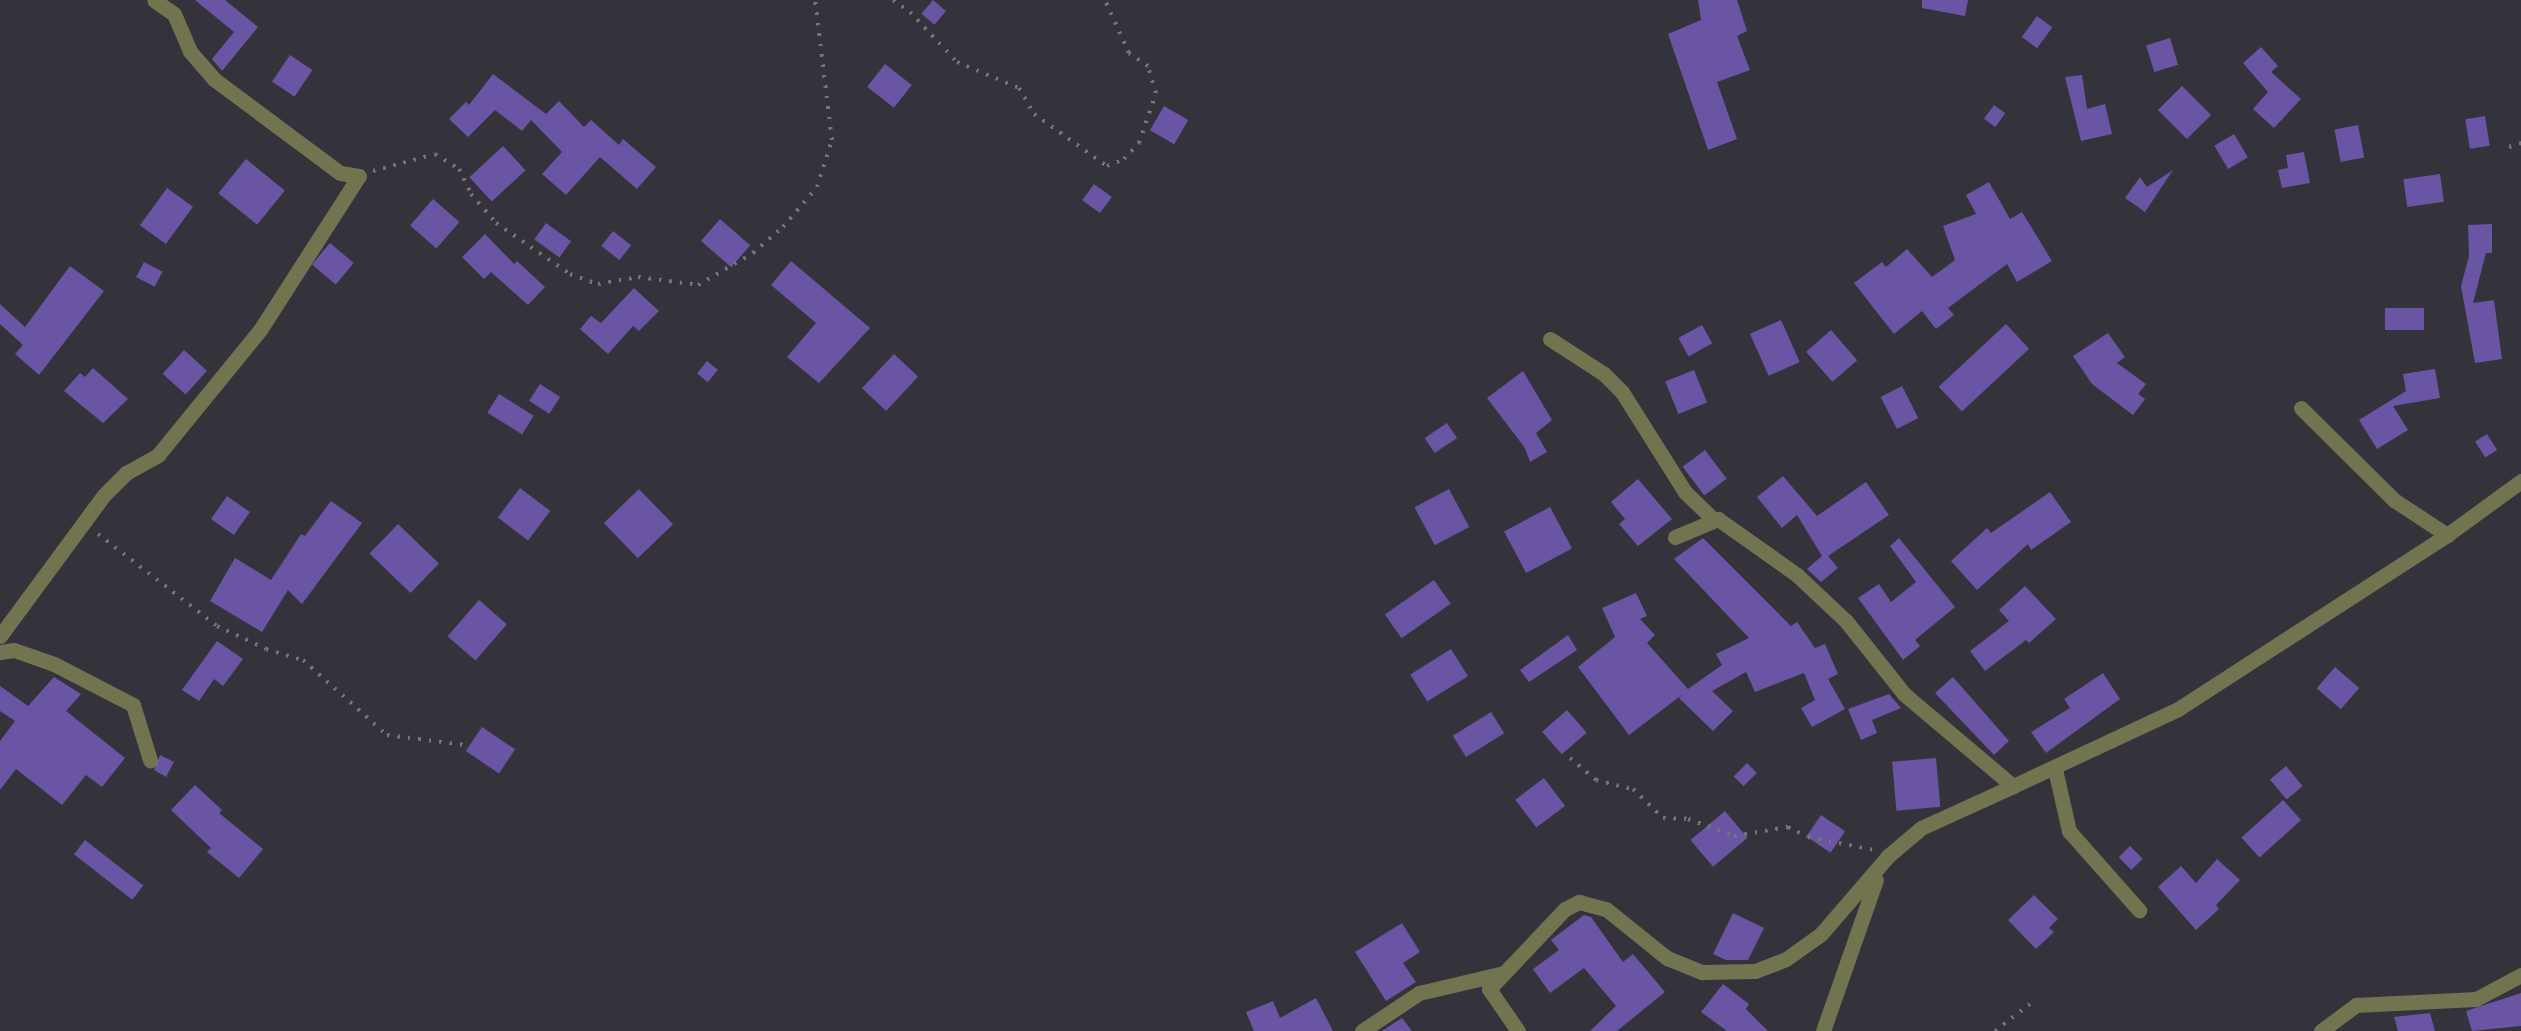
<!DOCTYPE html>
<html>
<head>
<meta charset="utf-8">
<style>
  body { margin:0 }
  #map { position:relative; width:2521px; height:1031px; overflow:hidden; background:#34323a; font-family:Spectral,serif }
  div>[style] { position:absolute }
  .building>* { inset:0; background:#6a55a4; transform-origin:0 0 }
  .path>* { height:4px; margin-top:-2px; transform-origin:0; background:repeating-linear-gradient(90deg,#76757b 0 2.5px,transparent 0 10.5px) }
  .minor>* { height:15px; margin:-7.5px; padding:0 7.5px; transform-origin:7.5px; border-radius:7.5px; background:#71744f }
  span { translate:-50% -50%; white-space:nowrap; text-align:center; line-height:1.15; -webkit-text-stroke:8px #2a2930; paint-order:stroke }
</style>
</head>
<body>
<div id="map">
  <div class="building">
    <div style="clip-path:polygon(195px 0,225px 0,258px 27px,222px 71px,212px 59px,234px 32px)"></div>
    <div style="left:933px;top:0;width:17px;height:18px;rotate:40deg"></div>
    <div style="clip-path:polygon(1698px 0,1737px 0,1747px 31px,1737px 36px,1750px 70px,1717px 82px,1737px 139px,1708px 150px,1668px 34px,1701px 20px)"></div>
    <div style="clip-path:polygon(1922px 0,1968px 0,1965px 16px,1922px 8px)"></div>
    <div style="left:2037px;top:16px;width:19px;height:26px;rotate:36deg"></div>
    <div style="left:2170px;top:38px;width:28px;height:25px;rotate:73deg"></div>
    <div style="clip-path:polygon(2261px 47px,2278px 66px,2271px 72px,2301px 99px,2274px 128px,2253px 109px,2268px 92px,2243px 63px)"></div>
    <div style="left:290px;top:55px;width:27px;height:32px;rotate:34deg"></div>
    <div style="left:885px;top:64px;width:34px;height:29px;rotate:38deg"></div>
    <div style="clip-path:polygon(493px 74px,546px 114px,559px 101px,584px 127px,591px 120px,619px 145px,623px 139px,656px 167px,637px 189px,600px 157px,566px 195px,542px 174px,562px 152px,531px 120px,522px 131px,495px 110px,468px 137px,449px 119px,466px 102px,469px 105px)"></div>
    <div style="clip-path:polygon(2082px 75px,2087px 109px,2105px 104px,2112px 134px,2081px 141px,2065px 77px)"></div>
    <div style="left:2182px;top:86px;width:41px;height:34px;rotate:45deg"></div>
    <div style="left:1994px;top:105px;width:14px;height:17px;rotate:36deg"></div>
    <div style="left:1164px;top:106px;width:28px;height:28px;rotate:30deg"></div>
    <div style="left:2485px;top:116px;width:30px;height:20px;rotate:81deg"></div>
    <div style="left:2358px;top:125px;width:33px;height:24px;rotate:79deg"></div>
    <div style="left:2234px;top:134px;width:27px;height:23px;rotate:59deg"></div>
    <div style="left:503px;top:146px;width:33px;height:46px;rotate:47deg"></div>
    <div style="clip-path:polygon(2304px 152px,2310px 183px,2282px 188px,2278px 170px,2288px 168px,2286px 155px)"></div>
    <div style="left:246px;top:159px;width:50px;height:44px;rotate:39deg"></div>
    <div style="clip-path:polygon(2173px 170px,2145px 212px,2125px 198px,2140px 177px,2147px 187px)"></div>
    <div style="left:2440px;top:174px;width:28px;height:37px;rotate:82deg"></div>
    <div style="clip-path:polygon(1989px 182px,2010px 219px,2022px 212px,2052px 261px,2017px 282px,2007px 264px,1948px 308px,1954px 315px,1936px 329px,1922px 311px,1894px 334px,1854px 283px,1882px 262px,1886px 267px,1907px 249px,1932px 277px,1955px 260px,1943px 226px,1976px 214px,1966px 195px)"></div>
    <div style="left:1094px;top:184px;width:22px;height:20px;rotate:36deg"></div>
    <div style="left:167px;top:188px;width:32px;height:46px;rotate:36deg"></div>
    <div style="left:433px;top:199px;width:35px;height:35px;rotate:41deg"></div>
    <div style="left:720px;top:219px;width:40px;height:29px;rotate:41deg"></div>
    <div style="left:546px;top:223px;width:31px;height:20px;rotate:36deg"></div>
    <div style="clip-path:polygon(2492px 224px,2492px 253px,2486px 253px,2473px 303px,2494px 300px,2502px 359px,2475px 363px,2461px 286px,2469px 256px,2468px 225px)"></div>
    <div style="left:613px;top:231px;width:23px;height:19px;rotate:38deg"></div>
    <div style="clip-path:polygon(485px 234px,514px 264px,517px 261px,545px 287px,528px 305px,491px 272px,484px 279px,462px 257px)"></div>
    <div style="left:330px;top:243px;width:31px;height:28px;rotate:40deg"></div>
    <div style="clip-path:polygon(791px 261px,870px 328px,819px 383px,787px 357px,816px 323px,771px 285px)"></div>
    <div style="left:144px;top:262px;width:21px;height:17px;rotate:28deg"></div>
    <div style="clip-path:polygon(70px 266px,104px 291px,39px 375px,15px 354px,23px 345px,0 324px,0 304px,25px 327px)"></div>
    <div style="clip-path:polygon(634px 288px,659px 311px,639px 331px,633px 326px,608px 354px,580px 329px,591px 316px,601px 323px)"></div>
    <div style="left:2424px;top:308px;width:22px;height:39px;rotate:90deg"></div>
    <div style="left:1781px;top:320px;width:46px;height:34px;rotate:66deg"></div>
    <div style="left:2006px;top:324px;width:34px;height:92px;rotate:47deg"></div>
    <div style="left:1702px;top:325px;width:21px;height:27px;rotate:61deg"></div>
    <div style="left:1831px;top:330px;width:40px;height:33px;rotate:49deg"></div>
    <div style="clip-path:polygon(2108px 333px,2125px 357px,2117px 363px,2146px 384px,2138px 394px,2145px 399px,2133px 415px,2092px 384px,2073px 356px)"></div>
    <div style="left:184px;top:350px;width:31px;height:32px;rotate:42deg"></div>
    <div style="left:894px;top:354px;width:33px;height:47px;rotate:43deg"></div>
    <div style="left:707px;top:361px;width:14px;height:16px;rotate:39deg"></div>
    <div style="clip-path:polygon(93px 368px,128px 399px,103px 423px,64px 391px,80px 373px,85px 377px)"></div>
    <div style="clip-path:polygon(2435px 369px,2440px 398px,2393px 406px,2408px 430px,2377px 449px,2359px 420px,2406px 391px,2403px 374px)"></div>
    <div style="left:1694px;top:370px;width:35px;height:31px;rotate:68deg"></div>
    <div style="clip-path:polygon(1523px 371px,1552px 420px,1536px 433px,1547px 452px,1530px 462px,1525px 448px,1487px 398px)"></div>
    <div style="left:540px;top:384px;width:24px;height:20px;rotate:33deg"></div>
    <div style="left:1902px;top:386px;width:36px;height:24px;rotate:63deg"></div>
    <div style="left:499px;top:394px;width:41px;height:22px;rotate:32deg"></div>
    <div style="left:1447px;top:423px;width:18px;height:27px;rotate:56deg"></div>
    <div style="left:2487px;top:434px;width:19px;height:14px;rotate:58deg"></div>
    <div style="left:1705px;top:450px;width:36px;height:28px;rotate:53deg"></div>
    <div style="clip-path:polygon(1783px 476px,1817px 516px,1866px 482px,1889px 515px,1828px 556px,1838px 568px,1821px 582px,1807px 569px,1822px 556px,1797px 515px,1782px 528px,1757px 497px)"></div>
    <div style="clip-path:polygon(1638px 479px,1672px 519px,1638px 546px,1619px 524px,1625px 519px,1611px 502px)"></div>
    <div style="left:520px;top:488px;width:38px;height:37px;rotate:37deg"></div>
    <div style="left:639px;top:489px;width:49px;height:49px;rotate:46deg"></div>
    <div style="left:1449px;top:489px;width:43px;height:39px;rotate:62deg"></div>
    <div style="clip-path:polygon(2050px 492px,2071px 522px,2031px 550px,2028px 544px,1977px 590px,1951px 561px,1987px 528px,1991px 533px)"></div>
    <div style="left:227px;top:496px;width:28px;height:28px;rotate:35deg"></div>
    <div style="clip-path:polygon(331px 501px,362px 523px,302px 604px,288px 590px,262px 632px,210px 601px,235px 558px,271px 580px,301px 534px,305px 536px)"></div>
    <div style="left:1550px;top:507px;width:47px;height:52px;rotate:62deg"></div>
    <div style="left:398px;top:524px;width:57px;height:41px;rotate:44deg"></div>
    <div style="clip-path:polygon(1703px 538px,1791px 626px,1797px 622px,1815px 648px,1825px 644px,1838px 674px,1828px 679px,1845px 709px,1812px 727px,1801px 708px,1815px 700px,1804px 673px,1755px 692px,1746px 672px,1712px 691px,1733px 711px,1713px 731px,1679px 698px,1683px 694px,1629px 735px,1578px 667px,1615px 637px,1602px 608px,1636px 593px,1647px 616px,1640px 619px,1655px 635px,1647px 643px,1688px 689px,1722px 665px,1716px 654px,1749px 638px,1674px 559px)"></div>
    <div style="clip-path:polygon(1899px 538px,1955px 607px,1915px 640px,1920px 646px,1903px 660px,1858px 598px,1879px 584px,1891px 602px,1916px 582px,1890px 546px)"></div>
    <div style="left:1434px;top:580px;width:29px;height:60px;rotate:55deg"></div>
    <div style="clip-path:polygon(2025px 586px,2056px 619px,2029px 643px,2026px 640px,1985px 671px,1970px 651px,2009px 621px,1999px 610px)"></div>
    <div style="left:479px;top:600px;width:37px;height:48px;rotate:41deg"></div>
    <div style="clip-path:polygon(1568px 635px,1577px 650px,1529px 682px,1520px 670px)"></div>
    <div style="clip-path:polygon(217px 641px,243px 659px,223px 686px,214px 679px,199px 701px,182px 690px)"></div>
    <div style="left:1451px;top:649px;width:32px;height:48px;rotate:58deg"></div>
    <div style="left:2335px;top:667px;width:32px;height:28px;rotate:41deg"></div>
    <div style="clip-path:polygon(2103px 673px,2120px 699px,2046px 753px,2031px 732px,2070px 708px,2064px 699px)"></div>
    <div style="clip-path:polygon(54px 677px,81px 694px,66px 711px,125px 758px,102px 787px,86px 775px,62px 805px,16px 769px,0 790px,0 741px,15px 721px,0 711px,0 686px,28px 706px)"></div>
    <div style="clip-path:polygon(1953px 677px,2009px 741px,1994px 755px,1935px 693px)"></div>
    <div style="clip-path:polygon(1889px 694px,1901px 708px,1872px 720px,1877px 733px,1861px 740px,1848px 709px)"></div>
    <div style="left:1567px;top:710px;width:30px;height:33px;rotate:49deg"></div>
    <div style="left:1491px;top:712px;width:25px;height:45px;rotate:58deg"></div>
    <div style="left:482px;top:727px;width:40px;height:29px;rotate:34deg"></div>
    <div style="clip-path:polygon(160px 755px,174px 762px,166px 777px,154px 770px)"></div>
    <div style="left:1936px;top:758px;width:49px;height:44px;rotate:85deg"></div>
    <div style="left:1747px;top:763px;width:14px;height:19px;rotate:45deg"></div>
    <div style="left:2286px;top:766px;width:26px;height:21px;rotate:50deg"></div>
    <div style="left:1544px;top:778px;width:35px;height:36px;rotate:53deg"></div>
    <div style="clip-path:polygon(195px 785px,222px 810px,219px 813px,263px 849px,239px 878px,207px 852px,211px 848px,171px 810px)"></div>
    <div style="left:2283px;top:800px;width:27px;height:56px;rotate:48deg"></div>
    <div style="left:1725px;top:811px;width:35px;height:45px;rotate:50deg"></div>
    <div style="left:1821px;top:815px;width:29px;height:26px;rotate:34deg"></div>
    <div style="left:85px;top:840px;width:74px;height:18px;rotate:38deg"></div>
    <div style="left:2130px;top:846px;width:18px;height:16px;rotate:45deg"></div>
    <div style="clip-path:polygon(2217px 859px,2240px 880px,2216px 905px,2219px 909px,2196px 930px,2158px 887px,2181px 866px,2196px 883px)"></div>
    <div style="clip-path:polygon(2034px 895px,2058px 919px,2049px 928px,2054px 932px,2036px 949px,2008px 920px)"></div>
    <div style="clip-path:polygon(1733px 913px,1764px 928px,1748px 960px,1726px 960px,1713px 954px)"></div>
    <div style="clip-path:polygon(1584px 915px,1591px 917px,1623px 962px,1633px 954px,1665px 992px,1617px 1031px,1590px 1031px,1616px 1006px,1584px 968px,1550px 993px,1533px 969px,1559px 950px,1551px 940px)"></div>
    <div style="clip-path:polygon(1402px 923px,1420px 952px,1403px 963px,1416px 982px,1386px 1001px,1355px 952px)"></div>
    <div style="clip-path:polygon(1723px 984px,1749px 1004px,1746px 1009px,1768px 1031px,1727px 1031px,1701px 1012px)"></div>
    <div style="clip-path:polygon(2521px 993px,2521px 1026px,2472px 1031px,2466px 1011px)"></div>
    <div style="clip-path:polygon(1316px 998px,1333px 1031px,1254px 1031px,1246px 1012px,1273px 1001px,1280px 1018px)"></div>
    <div style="clip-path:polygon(2430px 1013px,2435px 1031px,2398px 1031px,2394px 1017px)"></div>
    <div style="clip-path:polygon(1402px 1018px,1412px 1031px,1382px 1031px)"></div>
  </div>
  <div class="path">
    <div style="left:893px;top:0;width:21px;rotate:35deg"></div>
    <div style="left:910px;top:12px;width:69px;rotate:46.8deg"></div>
    <div style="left:957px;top:62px;width:67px;rotate:22.8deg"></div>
    <div style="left:1019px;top:88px;width:30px;rotate:60deg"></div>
    <div style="left:1034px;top:114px;width:90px;rotate:35.5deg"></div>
    <div style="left:1107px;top:166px;width:18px;rotate:-22deg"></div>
    <div style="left:1124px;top:159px;width:22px;rotate:-47deg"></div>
    <div style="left:1139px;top:143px;width:53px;rotate:-71.2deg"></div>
    <div style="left:1156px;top:93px;width:28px;rotate:-107deg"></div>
    <div style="left:1148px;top:66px;width:23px;rotate:-146deg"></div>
    <div style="left:1129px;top:53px;width:58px;rotate:-114.4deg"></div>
    <div style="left:2509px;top:147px;width:13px;rotate:-18deg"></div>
    <div style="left:373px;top:171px;width:64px;rotate:-15.3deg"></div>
    <div style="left:435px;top:154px;width:28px;rotate:32deg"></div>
    <div style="left:459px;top:169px;width:28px;rotate:64deg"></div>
    <div style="left:471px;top:194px;width:38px;rotate:49deg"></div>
    <div style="left:496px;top:223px;width:90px;rotate:34.6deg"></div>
    <div style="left:570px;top:274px;width:30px;rotate:20deg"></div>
    <div style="left:598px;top:284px;width:41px;rotate:-9.9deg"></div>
    <div style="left:638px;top:277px;width:61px;rotate:7.6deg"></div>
    <div style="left:698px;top:285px;width:64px;rotate:-30.2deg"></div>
    <div style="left:753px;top:253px;width:40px;rotate:-41deg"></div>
    <div style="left:783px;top:227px;width:52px;rotate:-49.6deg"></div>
    <div style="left:817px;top:187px;width:49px;rotate:-72.3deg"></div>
    <div style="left:832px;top:140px;width:141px;rotate:-96.9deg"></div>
    <div style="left:98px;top:534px;width:150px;rotate:37.7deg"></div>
    <div style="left:217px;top:626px;width:54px;rotate:25.1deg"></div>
    <div style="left:266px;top:649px;width:39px;rotate:17deg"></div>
    <div style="left:303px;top:660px;width:113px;rotate:41.8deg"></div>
    <div style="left:387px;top:735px;width:79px;rotate:7.3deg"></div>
    <div style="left:1570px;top:758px;width:34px;rotate:40deg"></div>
    <div style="left:1596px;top:780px;width:38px;rotate:14deg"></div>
    <div style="left:1633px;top:789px;width:42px;rotate:44deg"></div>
    <div style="left:1663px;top:818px;width:25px;rotate:2deg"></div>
    <div style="left:1688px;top:819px;width:49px;rotate:20.3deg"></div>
    <div style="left:1734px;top:836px;width:55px;rotate:-9.5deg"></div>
    <div style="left:1788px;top:827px;width:22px;rotate:27deg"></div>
    <div style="left:1808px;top:837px;width:67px;rotate:11.1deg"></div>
    <div style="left:1995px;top:1031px;width:44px;rotate:-37.6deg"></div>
  </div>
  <div class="minor">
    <div style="left:1550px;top:339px;width:64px;rotate:32.9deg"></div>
    <div style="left:1604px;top:374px;width:25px;rotate:45deg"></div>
    <div style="left:1622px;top:392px;width:118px;rotate:57.8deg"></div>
    <div style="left:1685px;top:492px;width:39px;rotate:44deg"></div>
    <div style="left:2301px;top:408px;width:131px;rotate:44.7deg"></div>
    <div style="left:2394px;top:500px;width:64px;rotate:33.4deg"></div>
    <div style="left:1675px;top:537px;width:47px;rotate:-22.7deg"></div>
    <div style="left:1718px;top:519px;width:97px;rotate:35.3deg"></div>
    <div style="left:1797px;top:575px;width:67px;rotate:43.2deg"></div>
    <div style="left:1846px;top:621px;width:93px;rotate:51.5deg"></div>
    <div style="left:1904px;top:694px;width:143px;rotate:40.2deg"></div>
    <div style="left:2013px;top:786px;width:182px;rotate:-25deg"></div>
    <div style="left:2178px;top:709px;width:320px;rotate:-32.9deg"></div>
    <div style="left:2447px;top:535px;width:92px;rotate:-36.1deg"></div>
    <div style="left:0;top:636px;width:175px;rotate:-53.6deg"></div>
    <div style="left:104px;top:495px;width:31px;rotate:-45deg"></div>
    <div style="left:126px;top:473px;width:37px;rotate:-29deg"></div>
    <div style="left:158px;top:455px;width:161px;rotate:-50.8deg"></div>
    <div style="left:260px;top:330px;width:183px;rotate:-57.3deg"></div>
    <div style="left:359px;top:176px;width:19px;rotate:-171deg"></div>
    <div style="left:340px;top:173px;width:157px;rotate:-143.3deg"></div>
    <div style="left:214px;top:79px;width:37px;rotate:-131deg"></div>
    <div style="left:190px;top:51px;width:40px;rotate:-113.4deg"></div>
    <div style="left:174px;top:14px;width:24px;rotate:-145deg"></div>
    <div style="left:0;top:652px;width:14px;rotate:-8deg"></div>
    <div style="left:14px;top:650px;width:42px;rotate:19.3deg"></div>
    <div style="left:54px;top:664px;width:89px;rotate:27.4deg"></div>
    <div style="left:133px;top:705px;width:58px;rotate:72.8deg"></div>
    <div style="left:2055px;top:769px;width:64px;rotate:77.3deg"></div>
    <div style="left:2069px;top:831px;width:106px;rotate:48.5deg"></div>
    <div style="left:1362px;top:1031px;width:69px;rotate:-33.7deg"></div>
    <div style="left:1419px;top:993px;width:87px;rotate:-13.2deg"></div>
    <div style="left:1518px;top:1031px;width:51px;rotate:-124.6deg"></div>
    <div style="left:1489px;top:989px;width:110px;rotate:-46.5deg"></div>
    <div style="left:1565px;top:909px;width:16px;rotate:-27deg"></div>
    <div style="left:1579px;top:902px;width:28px;rotate:15deg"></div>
    <div style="left:1606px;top:909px;width:78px;rotate:38.8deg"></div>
    <div style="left:1667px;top:958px;width:38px;rotate:22deg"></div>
    <div style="left:1702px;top:972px;width:53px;rotate:-1.1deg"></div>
    <div style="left:1755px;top:971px;width:33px;rotate:-21deg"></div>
    <div style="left:1786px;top:959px;width:43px;rotate:-35.5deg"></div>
    <div style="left:1821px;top:934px;width:103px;rotate:-49.3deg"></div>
    <div style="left:1888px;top:856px;width:43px;rotate:-40.3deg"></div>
    <div style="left:1921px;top:828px;width:101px;rotate:-24.5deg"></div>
    <div style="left:1823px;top:1031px;width:160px;rotate:-70.7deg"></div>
    <div style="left:2321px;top:1031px;width:44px;rotate:-36.6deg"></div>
    <div style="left:2356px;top:1005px;width:120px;rotate:-2.9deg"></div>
    <div style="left:2476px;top:999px;width:51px;rotate:-28.1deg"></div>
  </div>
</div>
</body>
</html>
